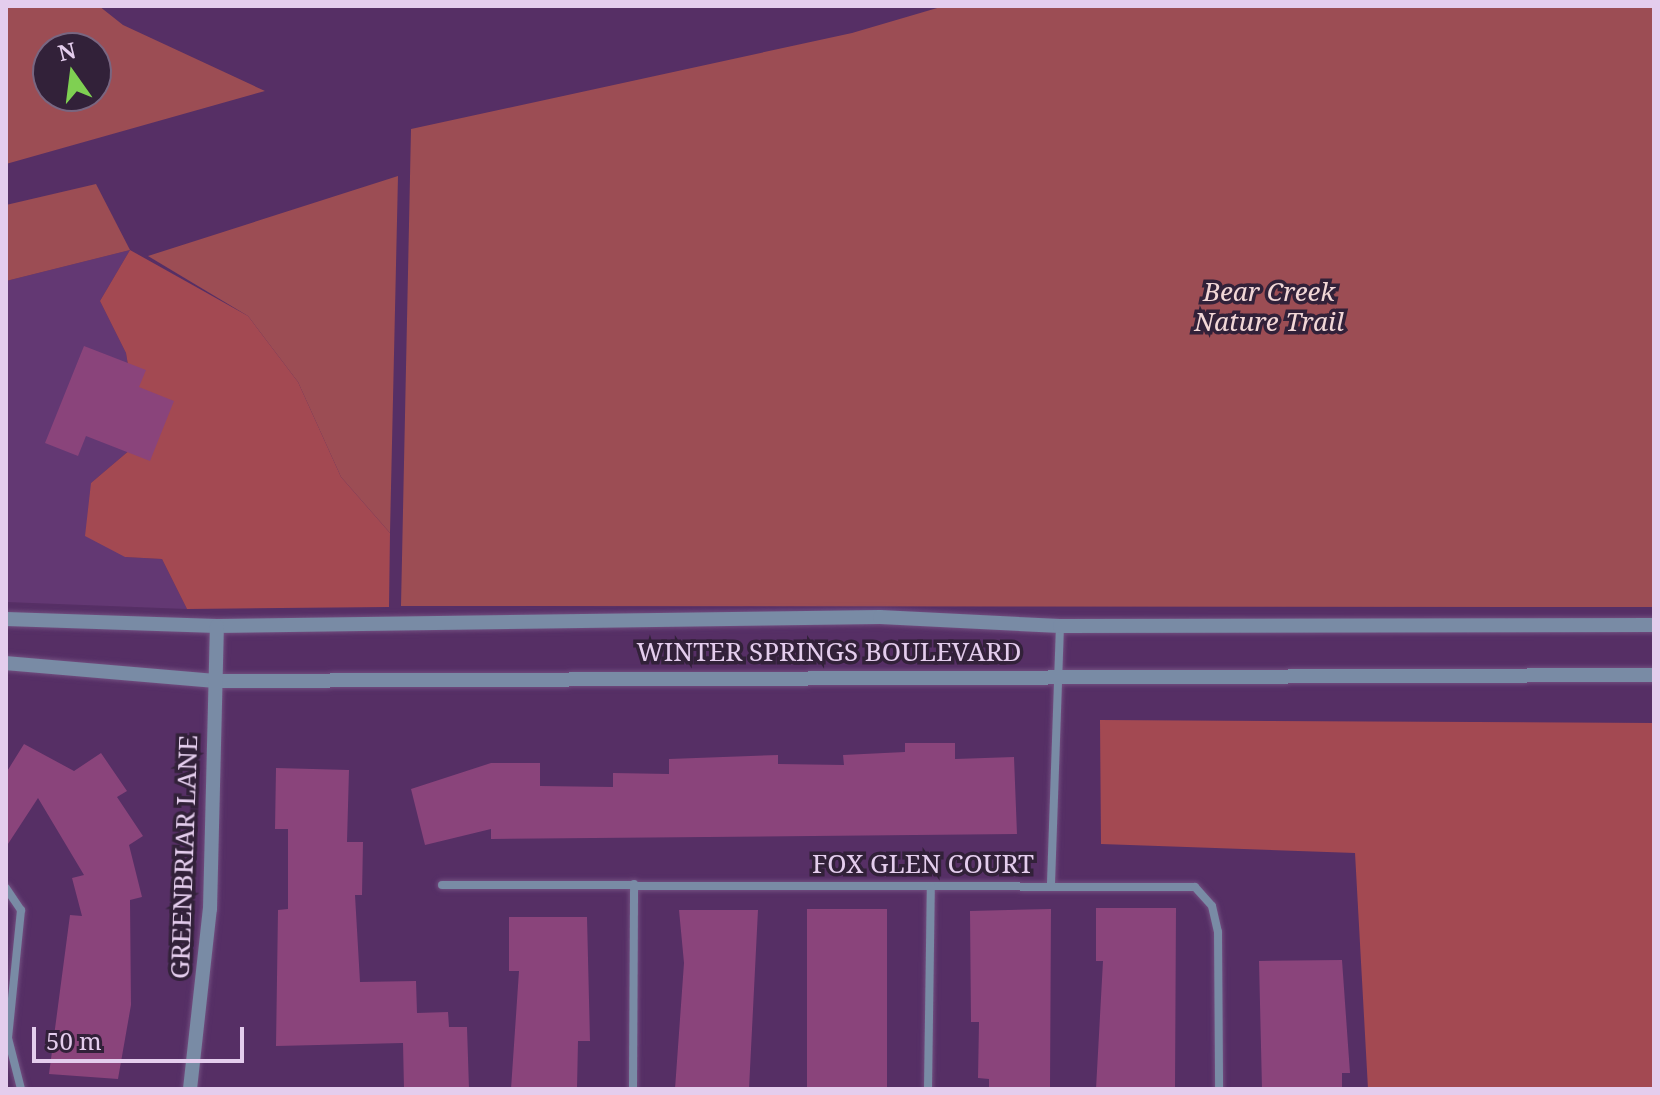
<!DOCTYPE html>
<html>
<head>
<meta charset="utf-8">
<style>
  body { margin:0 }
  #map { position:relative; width:1660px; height:1095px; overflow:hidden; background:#562f65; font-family:"Noto Serif",serif }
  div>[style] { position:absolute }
  .built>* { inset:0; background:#633873 }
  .green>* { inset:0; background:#9c4d54 }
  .forest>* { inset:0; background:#a34952 }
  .building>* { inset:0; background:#8a447b; transform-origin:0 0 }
  .roads { filter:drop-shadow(0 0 2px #724f80) drop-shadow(0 0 2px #724f80) }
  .minor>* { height:8px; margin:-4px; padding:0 4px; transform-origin:4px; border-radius:4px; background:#798ba5 }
  .tertiary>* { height:14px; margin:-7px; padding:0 7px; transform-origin:7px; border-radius:7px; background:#798ba5 }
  span { translate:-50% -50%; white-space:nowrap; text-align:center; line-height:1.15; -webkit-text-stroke:7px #322139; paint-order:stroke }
  .park-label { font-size:26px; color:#f2d7d7; font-style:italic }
  .street-label { font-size:26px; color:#e4cded }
  .frame { position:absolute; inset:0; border:8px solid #e4cded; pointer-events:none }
  .north { position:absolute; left:32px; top:32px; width:80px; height:80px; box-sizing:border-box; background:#322139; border:2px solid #796681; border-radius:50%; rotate:346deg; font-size:22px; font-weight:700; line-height:32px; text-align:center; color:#e4cded }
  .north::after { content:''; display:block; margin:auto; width:28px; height:36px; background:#7fd052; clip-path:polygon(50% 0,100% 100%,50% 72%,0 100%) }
  .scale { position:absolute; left:32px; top:1027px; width:212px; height:36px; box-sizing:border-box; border:4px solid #e4cded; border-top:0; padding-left:10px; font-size:24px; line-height:28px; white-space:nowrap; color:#e4cded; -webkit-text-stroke:6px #322139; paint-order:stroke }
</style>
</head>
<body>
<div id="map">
  <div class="built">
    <div style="clip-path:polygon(130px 250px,100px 301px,126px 353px,134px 401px,131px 449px,91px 483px,125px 557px,162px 559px,187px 609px,6px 602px,6px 281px)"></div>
  </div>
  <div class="green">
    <div style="clip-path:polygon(evenodd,6px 6px,99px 6px,123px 25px,265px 91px,6px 164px,6px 6px,48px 48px,96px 48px,96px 96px,48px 96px,48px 48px)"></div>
    <div style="clip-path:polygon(944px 6px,1654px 6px,1654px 607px,401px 606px,411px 129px,852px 33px)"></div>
    <div style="clip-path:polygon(398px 176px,390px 533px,341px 477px,298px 382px,248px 316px,148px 256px)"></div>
    <div style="clip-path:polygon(96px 184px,130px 250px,6px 281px,6px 205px)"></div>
  </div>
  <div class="forest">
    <div style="clip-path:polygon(130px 250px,248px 316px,298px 382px,341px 477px,390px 533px,389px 607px,187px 609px,162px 559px,125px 557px,85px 536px,91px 483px,131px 449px,134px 401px,126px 353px,100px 301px)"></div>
    <div style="clip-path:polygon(1100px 720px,1654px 723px,1654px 1089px,1368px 1089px,1355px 853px,1101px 844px)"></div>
  </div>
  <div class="building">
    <div style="clip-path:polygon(84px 346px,146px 370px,139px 387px,174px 401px,150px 461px,86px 436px,78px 456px,45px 443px)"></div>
    <div style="clip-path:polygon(905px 743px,955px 743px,955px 759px,1014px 757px,1017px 834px,491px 839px,491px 829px,425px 845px,411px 789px,491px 763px,540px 763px,540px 786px,613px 787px,613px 773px,669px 774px,669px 759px,778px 755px,778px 764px,844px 765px,843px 755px,905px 752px)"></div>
    <div style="clip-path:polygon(24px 744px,74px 771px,101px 753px,127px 791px,117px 797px,143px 836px,129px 845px,142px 897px,130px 900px,131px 1005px,118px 1079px,49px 1074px,70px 915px,82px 916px,72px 878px,84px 875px,38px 798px,6px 847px,6px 773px)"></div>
    <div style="clip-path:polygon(276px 768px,349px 770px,347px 842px,363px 842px,362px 895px,355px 895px,360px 982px,416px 981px,417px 1013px,448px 1012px,449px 1027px,467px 1027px,469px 1089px,404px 1089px,403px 1043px,276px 1046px,278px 910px,288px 909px,288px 829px,275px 829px)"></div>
    <div style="clip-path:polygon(1096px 908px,1176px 908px,1175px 1089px,1096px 1089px,1103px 961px,1096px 961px)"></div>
    <div style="left:807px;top:909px;width:80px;height:180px"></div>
    <div style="clip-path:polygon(1051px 909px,1050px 1089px,989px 1089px,989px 1079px,978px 1078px,979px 1022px,971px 1022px,970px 911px)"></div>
    <div style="clip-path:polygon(679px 910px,758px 910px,749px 1089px,675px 1089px,684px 963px)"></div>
    <div style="clip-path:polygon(509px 917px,587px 917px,590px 1041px,578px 1041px,577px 1089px,511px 1089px,519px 971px,509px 971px)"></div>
    <div style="clip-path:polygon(1342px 960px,1350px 1073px,1342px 1073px,1342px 1089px,1262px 1089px,1259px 961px)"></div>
  </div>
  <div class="roads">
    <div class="minor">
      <div style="left:1051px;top:883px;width:257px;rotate:-88deg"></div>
      <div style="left:442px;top:885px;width:753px;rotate:0.15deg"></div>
      <div style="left:1195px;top:887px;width:25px;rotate:48deg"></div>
      <div style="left:1212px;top:906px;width:27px;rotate:77deg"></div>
      <div style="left:1218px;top:932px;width:157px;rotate:89.6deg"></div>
      <div style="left:6px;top:888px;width:27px;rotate:56deg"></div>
      <div style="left:21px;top:910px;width:129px;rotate:95.8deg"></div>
      <div style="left:8px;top:1038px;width:53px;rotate:75.7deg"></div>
      <div style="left:633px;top:1089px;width:205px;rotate:-89.7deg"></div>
      <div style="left:928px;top:1089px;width:203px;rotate:-89.2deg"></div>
    </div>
    <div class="tertiary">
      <div style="left:6px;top:619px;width:211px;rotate:1.9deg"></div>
      <div style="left:217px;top:626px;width:663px;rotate:-0.78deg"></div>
      <div style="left:880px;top:617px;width:180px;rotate:2.9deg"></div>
      <div style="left:1060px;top:626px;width:594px;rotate:-0.1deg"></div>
      <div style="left:6px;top:663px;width:209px;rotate:4.9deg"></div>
      <div style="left:214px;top:681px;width:1440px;rotate:-0.24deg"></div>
      <div style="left:190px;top:1089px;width:181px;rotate:-83.7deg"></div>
      <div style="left:210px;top:909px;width:283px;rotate:-88.6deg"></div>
    </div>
  </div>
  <div class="park-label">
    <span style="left:1269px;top:307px">Bear Creek<br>Nature Trail</span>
  </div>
  <div class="street-label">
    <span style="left:829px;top:652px">WINTER SPRINGS BOULEVARD</span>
    <span style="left:184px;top:857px;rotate:-88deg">GREENBRIAR LANE</span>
    <span style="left:923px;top:864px">FOX GLEN COURT</span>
  </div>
  <div class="frame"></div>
  <div class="north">N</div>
  <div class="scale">50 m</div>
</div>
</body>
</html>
